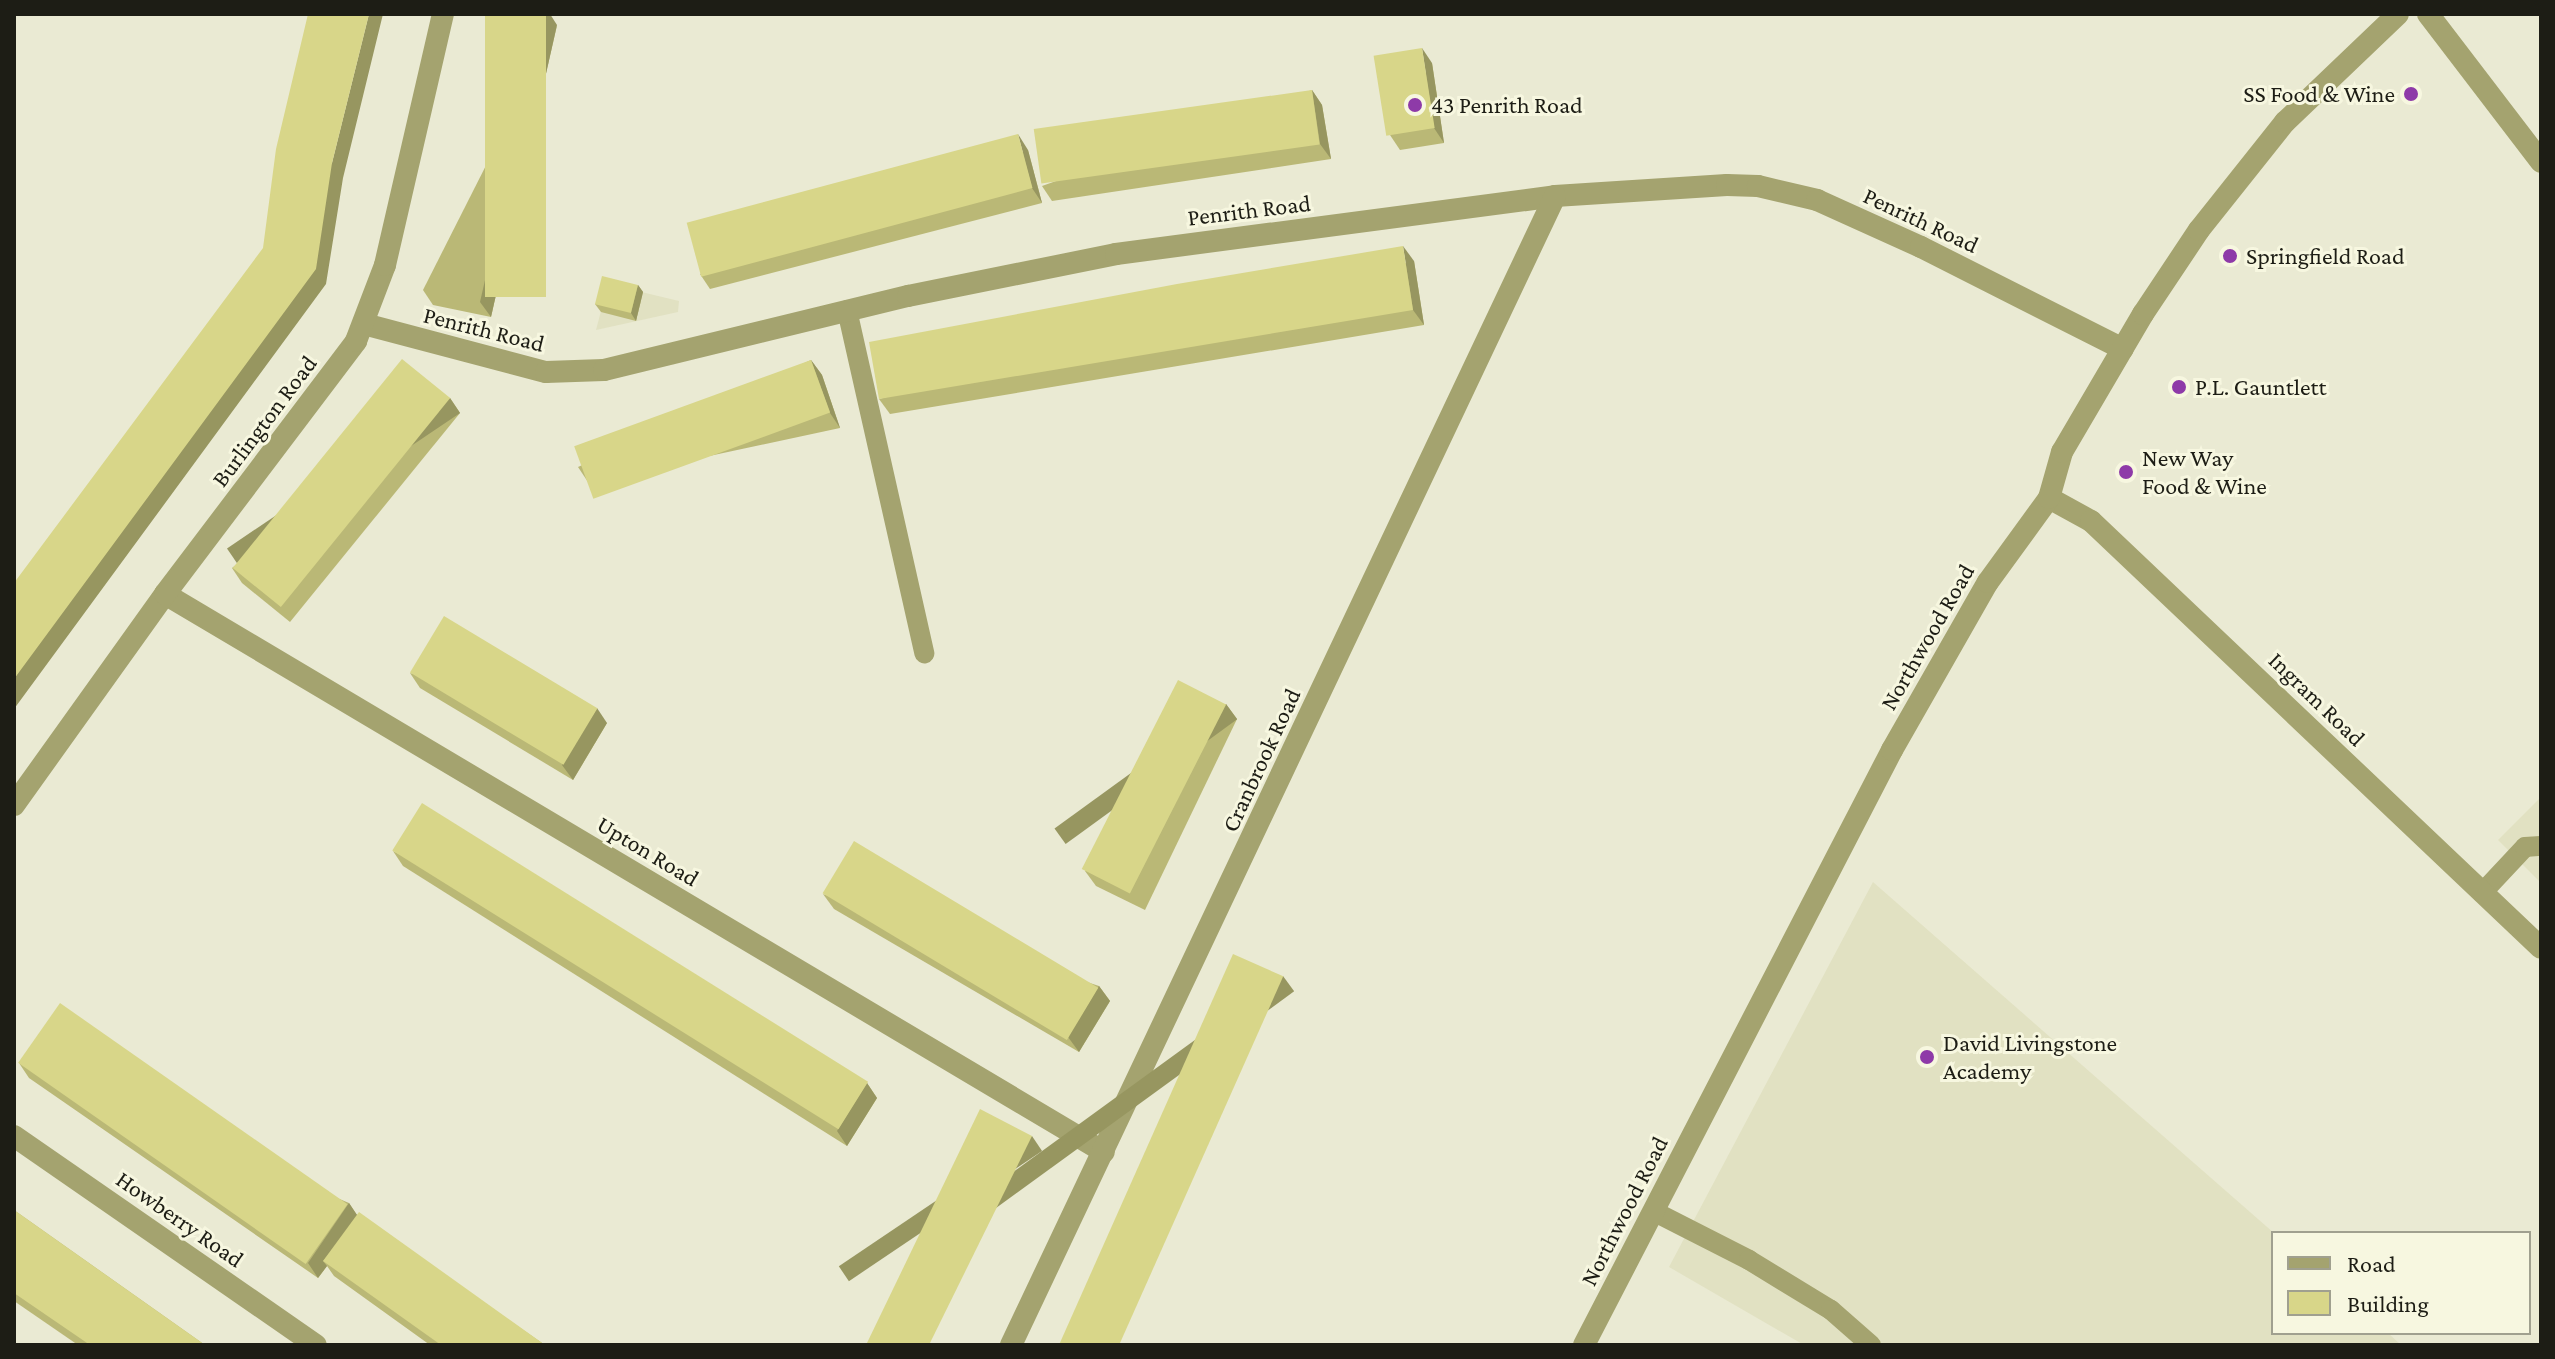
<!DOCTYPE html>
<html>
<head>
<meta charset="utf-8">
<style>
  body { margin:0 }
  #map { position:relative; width:2555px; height:1359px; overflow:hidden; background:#eaead3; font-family:"Crimson Pro",serif }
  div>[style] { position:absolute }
  .built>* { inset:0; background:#e1e1c2 }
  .service>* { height:20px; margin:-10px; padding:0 10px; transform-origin:10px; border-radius:10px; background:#a4a36f }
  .minor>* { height:22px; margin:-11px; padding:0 11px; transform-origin:11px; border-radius:11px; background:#a4a36f }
  .tertiary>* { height:22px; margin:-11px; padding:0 11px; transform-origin:11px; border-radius:11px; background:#a4a36f }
  .wall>* { inset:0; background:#bab876 }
  .shaded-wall>* { inset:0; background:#979660; transform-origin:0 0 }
  .building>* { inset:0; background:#d8d689; transform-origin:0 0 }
  .dots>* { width:22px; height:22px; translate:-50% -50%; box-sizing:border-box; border:4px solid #f7f7e0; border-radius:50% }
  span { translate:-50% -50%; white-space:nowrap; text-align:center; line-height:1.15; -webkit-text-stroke:6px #f7f7e0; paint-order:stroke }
  .poi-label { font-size:24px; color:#1d1d15 }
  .right { translate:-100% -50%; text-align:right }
  .left { translate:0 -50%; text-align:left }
  .street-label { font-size:24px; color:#1d1d15 }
  .frame { position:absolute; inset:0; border:16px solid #1d1d15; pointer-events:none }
  .legend { position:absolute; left:2271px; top:1231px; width:260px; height:104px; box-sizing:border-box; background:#f7f7e0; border:2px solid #a0a08f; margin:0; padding:10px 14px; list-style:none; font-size:24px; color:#1d1d15 }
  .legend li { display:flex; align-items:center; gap:16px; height:40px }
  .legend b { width:40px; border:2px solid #a0a08f }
</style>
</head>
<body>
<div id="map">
  <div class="built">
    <div style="clip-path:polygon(608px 284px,679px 301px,678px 312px,596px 330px)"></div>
    <div style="clip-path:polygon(2541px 797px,2541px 883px,2498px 840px)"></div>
    <div style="clip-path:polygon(1873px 882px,2274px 1233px,2273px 1333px,2388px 1333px,2401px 1345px,1804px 1345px,1669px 1267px)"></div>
  </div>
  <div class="service">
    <div style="left:847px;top:310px;width:352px;rotate:77.3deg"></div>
    <div style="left:2482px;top:893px;width:63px;rotate:-46.9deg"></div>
    <div style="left:2525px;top:847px;width:16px;rotate:-4deg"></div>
    <div style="left:1653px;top:1211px;width:108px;rotate:27deg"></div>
    <div style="left:1749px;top:1260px;width:96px;rotate:31.4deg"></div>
    <div style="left:1831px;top:1310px;width:53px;rotate:41.2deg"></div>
  </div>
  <div class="minor">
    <div style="left:2428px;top:14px;width:186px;rotate:52.6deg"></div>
    <div style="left:364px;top:324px;width:188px;rotate:14.8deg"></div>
    <div style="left:546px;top:372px;width:58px;rotate:-2deg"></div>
    <div style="left:604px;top:370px;width:313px;rotate:-13.7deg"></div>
    <div style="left:908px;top:296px;width:212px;rotate:-11.4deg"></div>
    <div style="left:1116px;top:254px;width:443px;rotate:-7.5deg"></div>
    <div style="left:1555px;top:196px;width:172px;rotate:-3.7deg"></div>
    <div style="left:1727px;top:185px;width:31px;rotate:2deg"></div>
    <div style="left:1758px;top:186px;width:61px;rotate:13.3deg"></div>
    <div style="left:1817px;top:200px;width:114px;rotate:24.3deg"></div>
    <div style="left:1921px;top:247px;width:226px;rotate:26.8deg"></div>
    <div style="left:165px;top:594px;width:1092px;rotate:30.72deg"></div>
    <div style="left:14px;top:805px;width:259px;rotate:-54.4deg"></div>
    <div style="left:165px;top:594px;width:317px;rotate:-52.9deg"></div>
    <div style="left:356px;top:341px;width:81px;rotate:-69.1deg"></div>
    <div style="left:385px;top:265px;width:258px;rotate:-77deg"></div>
    <div style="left:14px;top:1136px;width:367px;rotate:34.7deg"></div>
    <div style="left:1011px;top:1345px;width:1271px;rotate:-64.66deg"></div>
  </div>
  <div class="tertiary">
    <div style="left:2049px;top:498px;width:48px;rotate:28.7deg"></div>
    <div style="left:2091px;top:521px;width:620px;rotate:43.5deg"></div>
    <div style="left:1584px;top:1345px;width:670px;rotate:-62.63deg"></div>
    <div style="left:1892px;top:750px;width:193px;rotate:-60.3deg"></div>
    <div style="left:1988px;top:582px;width:104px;rotate:-54deg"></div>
    <div style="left:2049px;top:498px;width:48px;rotate:-74.2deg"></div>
    <div style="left:2062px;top:452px;width:160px;rotate:-59.6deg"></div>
    <div style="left:2143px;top:314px;width:101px;rotate:-56.3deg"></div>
    <div style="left:2199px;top:230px;width:138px;rotate:-51.5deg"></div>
    <div style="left:2285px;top:122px;width:156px;rotate:-43.7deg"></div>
  </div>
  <div class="wall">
    <div style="clip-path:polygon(557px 25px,491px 317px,433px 305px,423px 290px)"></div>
    <div style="clip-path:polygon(1432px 63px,1444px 143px,1400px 150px,1390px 135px)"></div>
    <div style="clip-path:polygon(1312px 90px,1322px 105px,1331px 159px,1052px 201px,1042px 186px)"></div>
    <div style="clip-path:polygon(1028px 150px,1042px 203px,710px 289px,700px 274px)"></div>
    <div style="clip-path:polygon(1414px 261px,1424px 325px,890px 414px,879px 399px)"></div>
    <div style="clip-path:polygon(638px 285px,643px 292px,636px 321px,601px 312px,595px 304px)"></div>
    <div style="clip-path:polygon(811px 360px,822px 375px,840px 428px,588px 482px,578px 467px)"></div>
    <div style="clip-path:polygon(450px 398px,460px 413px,290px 622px,242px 583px,232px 568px)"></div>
    <div style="clip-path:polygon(410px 673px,607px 723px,573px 780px,420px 688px)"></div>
    <div style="clip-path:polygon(1226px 704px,1237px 719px,1145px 910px,1096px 886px,1085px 871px)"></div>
    <div style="clip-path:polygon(393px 851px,867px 1083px,877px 1098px,847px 1146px,403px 866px)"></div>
    <div style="clip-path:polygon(823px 894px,1099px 986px,1110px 1001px,1079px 1052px,834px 909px)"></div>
    <div style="clip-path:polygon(19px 1063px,349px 1203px,357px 1215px,545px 1345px,430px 1345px,334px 1276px,327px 1266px,318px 1278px,29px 1078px)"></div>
    <div style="clip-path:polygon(14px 1210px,205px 1345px,78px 1345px,14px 1301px)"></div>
  </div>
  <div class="shaded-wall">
    <div style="clip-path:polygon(369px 14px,383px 14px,343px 178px,326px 284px,14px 709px,14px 679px,332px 163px)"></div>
    <div style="clip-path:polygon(546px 14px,550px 14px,557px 25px,491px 317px,480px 302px)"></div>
    <div style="clip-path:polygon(1422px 48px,1432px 63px,1444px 143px,1434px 128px)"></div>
    <div style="clip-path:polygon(1312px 90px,1322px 105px,1331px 159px,1320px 144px)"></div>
    <div style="clip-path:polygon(1018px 134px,1028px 150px,1042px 203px,1032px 188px)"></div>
    <div style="clip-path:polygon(1403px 246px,1414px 261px,1424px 325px,1413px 310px)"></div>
    <div style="clip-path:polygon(638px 285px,643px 292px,636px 321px,631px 313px)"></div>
    <div style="clip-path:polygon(811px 360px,822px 375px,840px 428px,830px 413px)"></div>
    <div style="left:450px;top:398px;width:18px;height:269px;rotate:56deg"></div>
    <div style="left:1226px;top:704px;width:19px;height:212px;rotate:54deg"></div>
    <div style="clip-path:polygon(597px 708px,607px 723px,573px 780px,562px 765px)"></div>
    <div style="left:1283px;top:976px;width:19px;height:405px;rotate:54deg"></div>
    <div style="clip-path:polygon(1099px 986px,1110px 1001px,1079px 1052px,1068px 1037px)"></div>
    <div style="clip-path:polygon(867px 1083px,877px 1098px,847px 1146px,837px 1131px)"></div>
    <div style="left:1032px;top:1136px;width:18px;height:233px;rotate:56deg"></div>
    <div style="clip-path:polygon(349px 1203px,359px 1218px,323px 1261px,327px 1266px,318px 1278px,308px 1263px)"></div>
  </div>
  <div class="building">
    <div style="clip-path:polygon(308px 14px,369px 14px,332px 163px,316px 269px,14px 679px,14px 583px,263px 248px,276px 149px)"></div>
    <div style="left:485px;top:14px;width:61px;height:283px"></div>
    <div style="left:1422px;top:48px;width:81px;height:49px;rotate:81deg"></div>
    <div style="left:1312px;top:90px;width:55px;height:281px;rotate:82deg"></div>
    <div style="left:1018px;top:134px;width:56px;height:343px;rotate:75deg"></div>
    <div style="clip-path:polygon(1403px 246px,1413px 310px,879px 399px,869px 342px,1177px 284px)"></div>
    <div style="left:602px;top:276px;width:37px;height:29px;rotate:14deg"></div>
    <div style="left:402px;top:359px;width:62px;height:269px;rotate:39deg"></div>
    <div style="left:811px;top:360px;width:56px;height:252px;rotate:70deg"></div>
    <div style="left:444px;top:616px;width:179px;height:66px;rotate:31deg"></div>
    <div style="left:1178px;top:680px;width:54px;height:212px;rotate:27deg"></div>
    <div style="left:422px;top:803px;width:526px;height:56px;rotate:32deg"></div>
    <div style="left:854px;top:841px;width:285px;height:61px;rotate:31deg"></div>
    <div style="left:1233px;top:954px;width:55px;height:429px;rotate:24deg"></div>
    <div style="left:60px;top:1003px;width:351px;height:73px;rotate:35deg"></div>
    <div style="clip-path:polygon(980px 1109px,1032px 1136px,929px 1345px,866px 1345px)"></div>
    <div style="clip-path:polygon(14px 1210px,205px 1345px,90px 1345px,14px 1293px)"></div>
    <div style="clip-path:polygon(359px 1212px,545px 1345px,441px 1345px,323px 1261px)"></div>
  </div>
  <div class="dots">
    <div style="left:2411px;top:94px;background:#8e3aa8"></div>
    <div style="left:1415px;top:105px;background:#8e3aa8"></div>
    <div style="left:2230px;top:256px;background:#8e3aa8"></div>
    <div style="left:2179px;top:387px;background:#8e3aa8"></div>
    <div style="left:2126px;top:472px;background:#8e3aa8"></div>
    <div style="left:1927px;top:1057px;background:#8e3aa8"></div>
  </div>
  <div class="poi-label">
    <span class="right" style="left:2395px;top:94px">SS Food &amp; Wine</span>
    <span class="left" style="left:1431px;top:105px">43 Penrith Road</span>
    <span class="left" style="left:2246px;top:256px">Springfield Road</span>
    <span class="left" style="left:2195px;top:387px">P.L. Gauntlett</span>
    <span class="left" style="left:2142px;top:472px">New Way<br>Food &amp; Wine</span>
    <span class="left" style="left:1943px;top:1057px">David Livingstone<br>Academy</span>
  </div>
  <div class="street-label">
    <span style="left:1249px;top:210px;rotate:-7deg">Penrith Road</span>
    <span style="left:1921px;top:220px;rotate:25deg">Penrith Road</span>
    <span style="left:484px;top:329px;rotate:14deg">Penrith Road</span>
    <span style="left:264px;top:421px;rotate:-53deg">Burlington Road</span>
    <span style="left:1927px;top:637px;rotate:-60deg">Northwood Road</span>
    <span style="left:2317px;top:699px;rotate:44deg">Ingram Road</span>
    <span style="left:1261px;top:760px;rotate:-65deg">Cranbrook Road</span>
    <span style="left:648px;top:851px;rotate:31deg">Upton Road</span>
    <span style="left:1624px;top:1211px;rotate:-63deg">Northwood Road</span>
    <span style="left:180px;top:1219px;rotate:35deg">Howberry Road</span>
  </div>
  <div class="frame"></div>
  <ul class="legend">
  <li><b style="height:10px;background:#a4a36f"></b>Road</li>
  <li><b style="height:22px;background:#d8d689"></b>Building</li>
  </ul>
</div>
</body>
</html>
